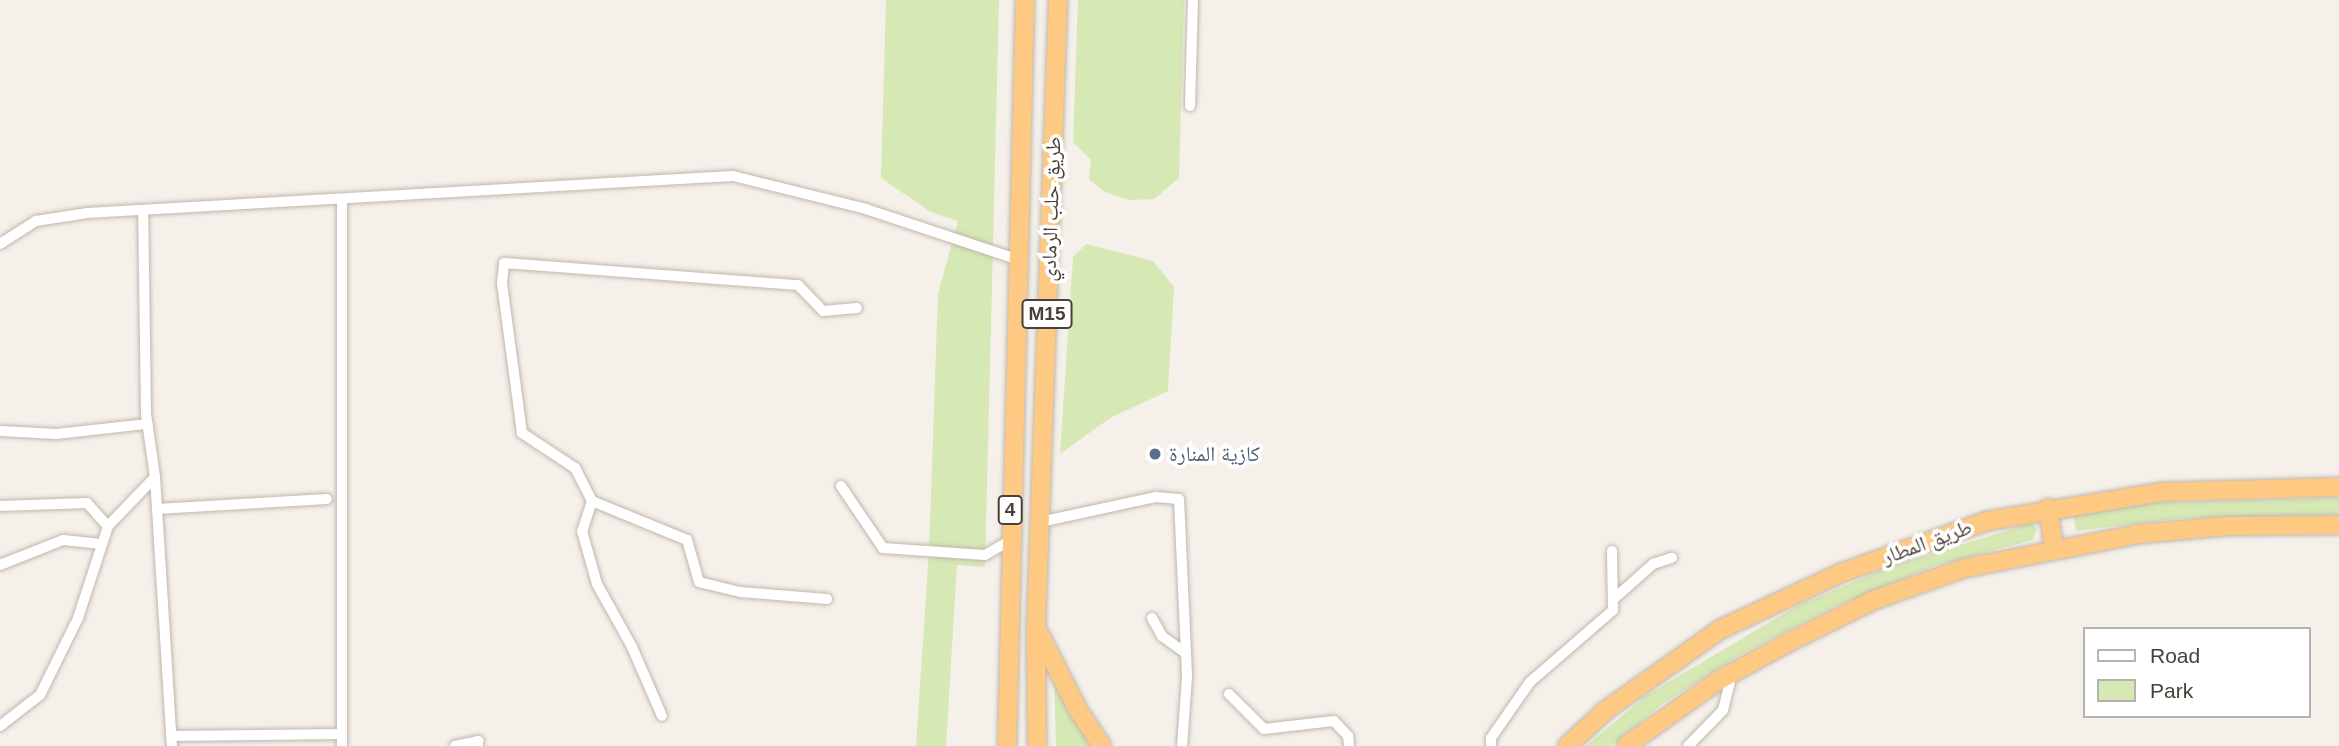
<!DOCTYPE html>
<html>
<head>
<meta charset="utf-8">
<style>
  body { margin:0 }
  #map { position:relative; width:2339px; height:746px; overflow:hidden; background:#f5f0ea; font-family:Helvetica,"Noto Naskh Arabic",sans-serif }
  div>[style] { position:absolute }
  .green>* { inset:0; background:#d6e8b3 }
  .roads { filter:drop-shadow(0 0 2px #c0b7ac) drop-shadow(0 0 2px #c0b7ac) }
  .minor>* { height:10px; margin:-5px; padding:0 5px; transform-origin:5px; border-radius:5px; background:#fff }
  .trunk>* { height:18px; margin:-9px; padding:0 9px; transform-origin:9px; border-radius:9px; background:#fec983 }
  .dots>* { width:19px; height:19px; translate:-50% -50%; box-sizing:border-box; border:4px solid #fff; border-radius:50% }
  span { translate:-50% -50%; white-space:nowrap; text-align:center; line-height:1.15; -webkit-text-stroke:7px #fff; paint-order:stroke }
  .shield-label span { padding:2px 5px; background:#fff; border:2px solid; border-radius:5px; -webkit-text-stroke-width:0 }
  .shield-label { font-size:19px; color:#494038; font-weight:700 }
  .street-label { font-size:21px; color:#494038 }
  .service-label { font-size:21px; color:#4e5e75 }
  .left { translate:0 -50%; text-align:left }
  .legend { position:absolute; left:2083px; top:627px; width:228px; height:91px; box-sizing:border-box; background:#fff; border:2px solid #b6b3af; margin:0; padding:9px 12px; list-style:none; font-size:21px; color:#494038 }
  .legend li { display:flex; align-items:center; gap:14px; height:35px }
  .legend b { width:35px; border:2px solid #b6b3af }
</style>
</head>
<body>
<div id="map">
  <div class="green">
    <div style="clip-path:polygon(886px 0,999px 0,985px 567px,957px 565px,946px 746px,916px 746px,929px 551px,938px 294px,958px 221px,931px 212px,881px 178px)"></div>
    <div style="clip-path:polygon(1078px 0,1184px 0,1179px 178px,1154px 199px,1129px 200px,1105px 192px,1089px 179px,1091px 160px,1073px 142px)"></div>
    <div style="clip-path:polygon(1086px 244px,1153px 261px,1174px 287px,1168px 391px,1110px 418px,1060px 454px,1073px 257px)"></div>
    <div style="clip-path:polygon(2339px 498px,2339px 515px,2184px 518px,2076px 531px,2073px 514px,2153px 503px)"></div>
    <div style="clip-path:polygon(2031px 523px,2037px 528px,2033px 540px,1934px 566px,1838px 605px,1741px 654px,1664px 703px,1611px 746px,1586px 746px,1647px 695px,1797px 606px,1886px 568px)"></div>
    <div style="clip-path:polygon(1054px 677px,1071px 716px,1091px 746px,1056px 746px)"></div>
  </div>
  <div class="roads">
    <div class="minor">
      <div style="left:1190px;top:106px;width:106px;rotate:-88.4deg"></div>
      <div style="left:0;top:244px;width:43px;rotate:-32.6deg"></div>
      <div style="left:36px;top:221px;width:52px;rotate:-8.9deg"></div>
      <div style="left:87px;top:213px;width:647px;rotate:-3.28deg"></div>
      <div style="left:733px;top:176px;width:137px;rotate:13.9deg"></div>
      <div style="left:866px;top:209px;width:158px;rotate:18.4deg"></div>
      <div style="left:1px;top:431px;width:55px;rotate:3.1deg"></div>
      <div style="left:56px;top:434px;width:92px;rotate:-6.3deg"></div>
      <div style="left:155px;top:477px;width:270px;rotate:86.4deg"></div>
      <div style="left:841px;top:486px;width:75px;rotate:55.9deg"></div>
      <div style="left:883px;top:548px;width:102px;rotate:3.9deg"></div>
      <div style="left:985px;top:555px;width:28px;rotate:-30deg"></div>
      <div style="left:592px;top:501px;width:32px;rotate:108deg"></div>
      <div style="left:582px;top:531px;width:55px;rotate:74.2deg"></div>
      <div style="left:597px;top:584px;width:72px;rotate:60.9deg"></div>
      <div style="left:632px;top:647px;width:75px;rotate:66.5deg"></div>
      <div style="left:0;top:506px;width:87px;rotate:-2deg"></div>
      <div style="left:87px;top:503px;width:31px;rotate:48deg"></div>
      <div style="left:157px;top:509px;width:170px;rotate:-3.4deg"></div>
      <div style="left:1040px;top:522px;width:119px;rotate:-12.2deg"></div>
      <div style="left:1156px;top:497px;width:23px;rotate:5deg"></div>
      <div style="left:1179px;top:499px;width:178px;rotate:87.4deg"></div>
      <div style="left:1187px;top:677px;width:69px;rotate:94.1deg"></div>
      <div style="left:0;top:565px;width:68px;rotate:-21.6deg"></div>
      <div style="left:63px;top:540px;width:39px;rotate:6deg"></div>
      <div style="left:1616px;top:597px;width:50px;rotate:-41.7deg"></div>
      <div style="left:1653px;top:564px;width:20px;rotate:-18deg"></div>
      <div style="left:827px;top:599px;width:87px;rotate:-175.4deg"></div>
      <div style="left:740px;top:592px;width:42px;rotate:-166.3deg"></div>
      <div style="left:699px;top:582px;width:44px;rotate:-105.9deg"></div>
      <div style="left:687px;top:540px;width:103px;rotate:-157.7deg"></div>
      <div style="left:592px;top:501px;width:37px;rotate:-117deg"></div>
      <div style="left:575px;top:468px;width:64px;rotate:-146.6deg"></div>
      <div style="left:522px;top:433px;width:151px;rotate:-97.6deg"></div>
      <div style="left:502px;top:283px;width:20px;rotate:-84deg"></div>
      <div style="left:504px;top:263px;width:295px;rotate:4.3deg"></div>
      <div style="left:798px;top:285px;width:36px;rotate:46deg"></div>
      <div style="left:823px;top:311px;width:34px;rotate:-5deg"></div>
      <div style="left:1152px;top:618px;width:21px;rotate:61deg"></div>
      <div style="left:1162px;top:636px;width:29px;rotate:36deg"></div>
      <div style="left:1229px;top:694px;width:49px;rotate:45deg"></div>
      <div style="left:1264px;top:729px;width:70px;rotate:-6.5deg"></div>
      <div style="left:1334px;top:721px;width:21px;rotate:47deg"></div>
      <div style="left:1348px;top:736px;width:10px;rotate:84deg"></div>
      <div style="left:0;top:726px;width:51px;rotate:-37.8deg"></div>
      <div style="left:40px;top:695px;width:86px;rotate:-63.7deg"></div>
      <div style="left:78px;top:618px;width:97px;rotate:-71.9deg"></div>
      <div style="left:108px;top:526px;width:68px;rotate:-46.2deg"></div>
      <div style="left:155px;top:477px;width:64px;rotate:-98.1deg"></div>
      <div style="left:146px;top:414px;width:204px;rotate:-90.8deg"></div>
      <div style="left:171px;top:736px;width:171px;rotate:-0.7deg"></div>
      <div style="left:342px;top:746px;width:545px;rotate:-90deg"></div>
      <div style="left:455px;top:746px;width:24px;rotate:-12deg"></div>
      <div style="left:478px;top:741px;width:5px;rotate:90deg"></div>
      <div style="left:1491px;top:746px;width:8px;rotate:-90deg"></div>
      <div style="left:1491px;top:738px;width:68px;rotate:-55.1deg"></div>
      <div style="left:1530px;top:682px;width:110px;rotate:-40.9deg"></div>
      <div style="left:1613px;top:610px;width:59px;rotate:-91deg"></div>
      <div style="left:1688px;top:746px;width:50px;rotate:-45.8deg"></div>
      <div style="left:1723px;top:710px;width:38px;rotate:-76deg"></div>
    </div>
    <div class="trunk">
      <div style="left:2048px;top:508px;width:40px;rotate:81.5deg"></div>
      <div style="left:1039px;top:633px;width:86px;rotate:63.1deg"></div>
      <div style="left:1078px;top:710px;width:43px;rotate:56.3deg"></div>
      <div style="left:1007px;top:746px;width:746px;rotate:-88.62deg"></div>
      <div style="left:1037px;top:746px;width:118px;rotate:-90.5deg"></div>
      <div style="left:1036px;top:628px;width:628px;rotate:-87.99deg"></div>
      <div style="left:1567px;top:746px;width:53px;rotate:-42.7deg"></div>
      <div style="left:1606px;top:710px;width:141px;rotate:-35.2deg"></div>
      <div style="left:1721px;top:629px;width:132px;rotate:-25deg"></div>
      <div style="left:1841px;top:573px;width:155px;rotate:-19.6deg"></div>
      <div style="left:1987px;top:521px;width:178px;rotate:-9.4deg"></div>
      <div style="left:2163px;top:492px;width:176px;rotate:-1.6deg"></div>
      <div style="left:1626px;top:746px;width:114px;rotate:-35.4deg"></div>
      <div style="left:1719px;top:680px;width:80px;rotate:-28.5deg"></div>
      <div style="left:1789px;top:642px;width:95px;rotate:-26.3deg"></div>
      <div style="left:1874px;top:600px;width:96px;rotate:-19.4deg"></div>
      <div style="left:1965px;top:568px;width:176px;rotate:-11.1deg"></div>
      <div style="left:2138px;top:534px;width:89px;rotate:-5.1deg"></div>
      <div style="left:2227px;top:526px;width:112px;rotate:-0.5deg"></div>
    </div>
  </div>
  <div class="dots">
    <div style="left:1155px;top:454px;background:#5c6f8a"></div>
  </div>
  <div class="shield-label">
    <span style="left:1047px;top:314px">M15</span>
    <span style="left:1010px;top:510px">4</span>
  </div>
  <div class="street-label">
    <span style="left:1051px;top:209px;rotate:-88deg">طريق حلب الرمادي</span>
    <span style="left:1927px;top:542px;rotate:-20deg">طريق المطار</span>
  </div>
  <div class="service-label">
    <span class="left" style="left:1169px;top:454px">كازية المنارة</span>
  </div>
  <ul class="legend">
  <li><b style="height:9px;background:#fff"></b>Road</li>
  <li><b style="height:19px;background:#d6e8b3"></b>Park</li>
  </ul>
</div>
</body>
</html>
